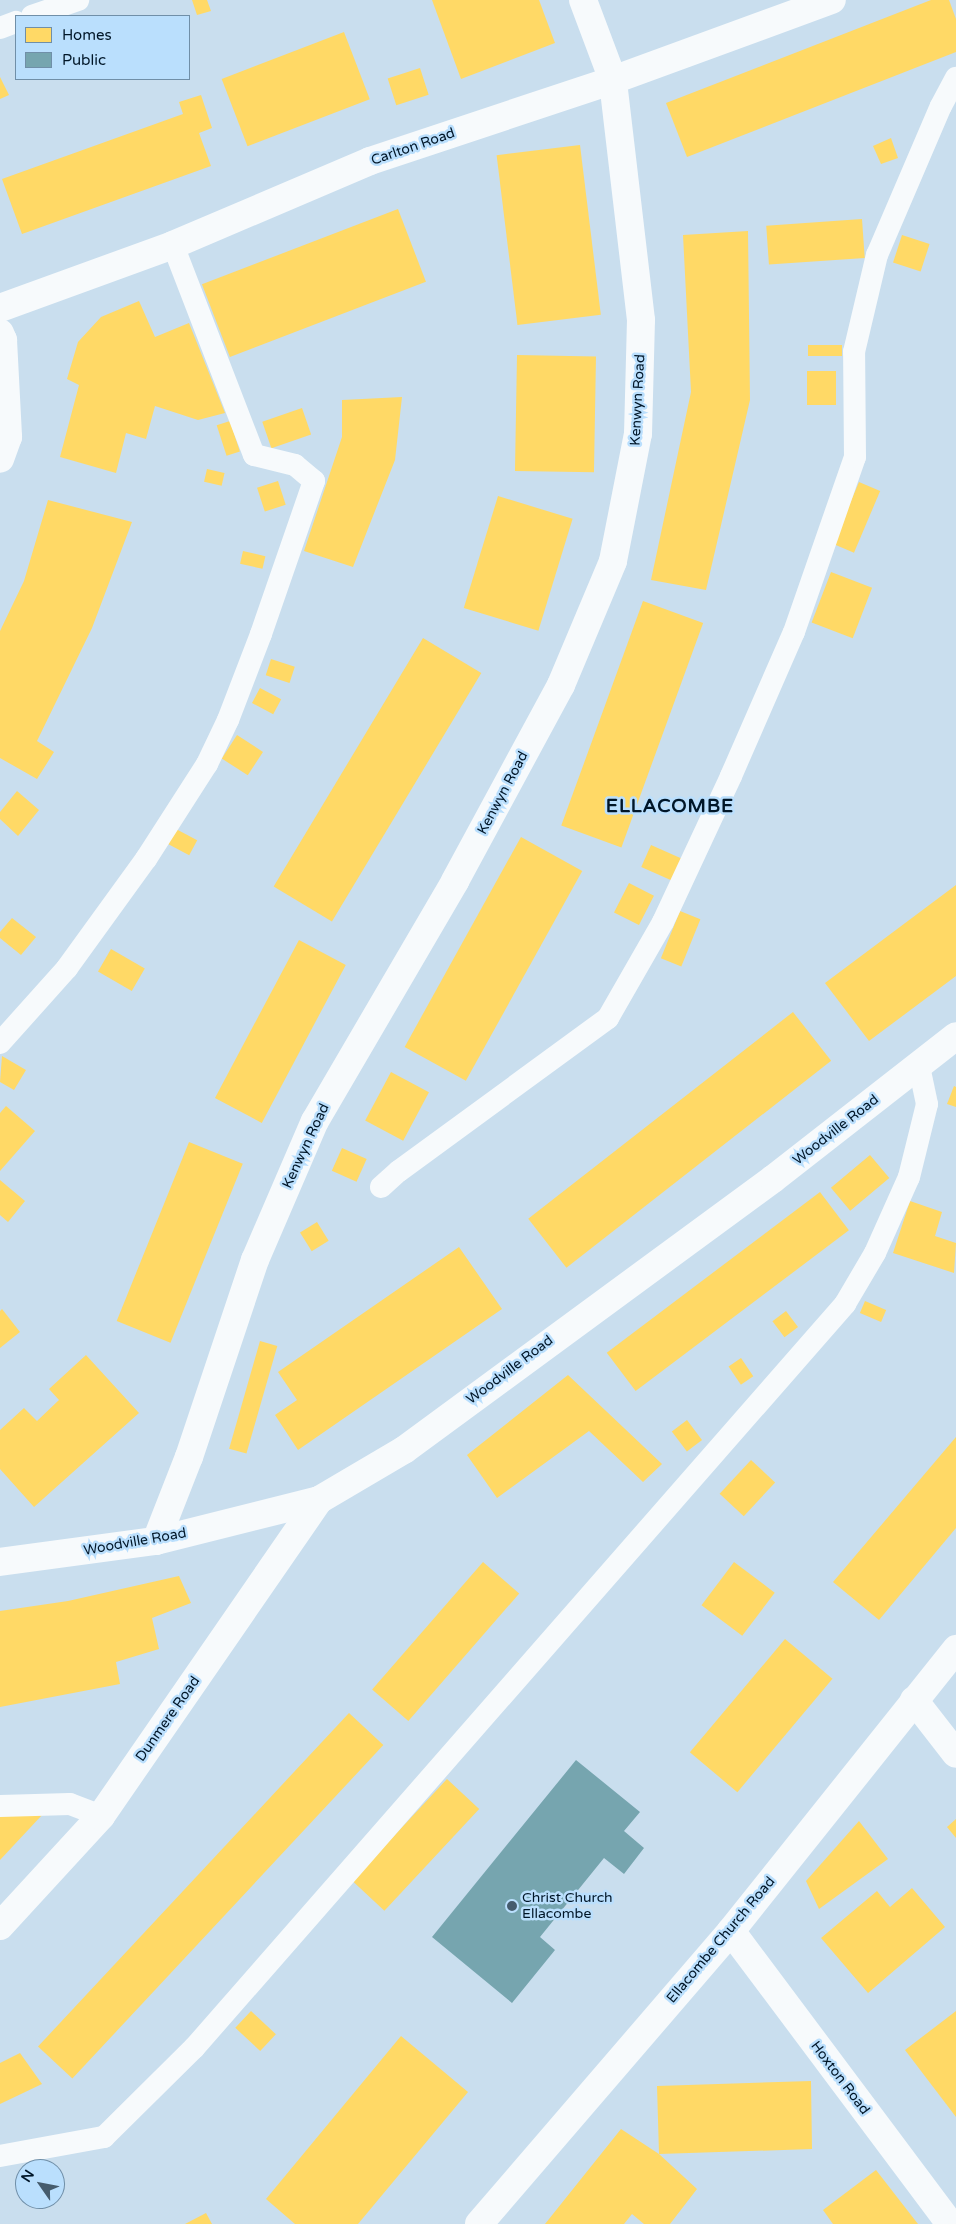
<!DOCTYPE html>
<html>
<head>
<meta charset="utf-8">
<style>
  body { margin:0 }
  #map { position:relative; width:956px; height:2224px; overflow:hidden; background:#c9deee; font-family:"Varela Round",sans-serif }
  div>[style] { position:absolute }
  .homes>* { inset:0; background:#ffd966; transform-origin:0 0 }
  .public>* { inset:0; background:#76a5af }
  .lane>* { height:22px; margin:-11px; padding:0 11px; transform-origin:11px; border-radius:11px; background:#f7fafc }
  .street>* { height:28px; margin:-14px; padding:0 14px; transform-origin:14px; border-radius:14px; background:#f7fafc }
  .secondary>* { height:28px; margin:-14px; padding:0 14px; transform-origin:14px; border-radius:14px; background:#f7fafc }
  .dots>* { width:14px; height:14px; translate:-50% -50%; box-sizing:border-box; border:2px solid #badffd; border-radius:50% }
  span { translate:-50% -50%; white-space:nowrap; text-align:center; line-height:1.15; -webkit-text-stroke:5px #badffd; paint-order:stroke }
  .street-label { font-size:14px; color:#001628 }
  .poi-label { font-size:14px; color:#001628 }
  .left { translate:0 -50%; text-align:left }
  .district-label { font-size:19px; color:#001628; font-weight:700; letter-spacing:1px }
  .legend { position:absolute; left:15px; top:15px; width:175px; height:65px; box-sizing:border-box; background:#badffd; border:1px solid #708fa8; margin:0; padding:6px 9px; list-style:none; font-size:15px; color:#001628 }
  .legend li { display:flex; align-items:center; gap:10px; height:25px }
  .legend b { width:25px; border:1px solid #708fa8 }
  .north { position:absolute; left:15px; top:2159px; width:50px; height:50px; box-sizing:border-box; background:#badffd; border:1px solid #708fa8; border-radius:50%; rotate:303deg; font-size:14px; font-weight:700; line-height:20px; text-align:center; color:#001628 }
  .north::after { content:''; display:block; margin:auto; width:18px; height:22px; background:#465c6d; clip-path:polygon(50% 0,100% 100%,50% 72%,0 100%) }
</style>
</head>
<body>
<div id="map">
  <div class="homes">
    <div style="clip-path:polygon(192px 0,207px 0,211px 11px,197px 15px)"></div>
    <div style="clip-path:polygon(432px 0,539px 0,555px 43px,461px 79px)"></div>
    <div style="clip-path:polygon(931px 0,949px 0,956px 19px,956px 52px,687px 157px,666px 103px)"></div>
    <div style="left:344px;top:32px;width:72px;height:131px;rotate:69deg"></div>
    <div style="left:420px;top:68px;width:28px;height:34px;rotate:72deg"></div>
    <div style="clip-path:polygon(0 77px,9px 95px,0 99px)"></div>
    <div style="clip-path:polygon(201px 95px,212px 128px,199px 133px,211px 166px,22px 234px,2px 179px,183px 114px,179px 102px)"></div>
    <div style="clip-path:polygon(891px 138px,898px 158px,881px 164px,873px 146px)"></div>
    <div style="left:580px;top:145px;width:171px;height:84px;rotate:83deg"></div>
    <div style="left:398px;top:209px;width:78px;height:210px;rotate:69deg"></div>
    <div style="left:862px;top:219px;width:39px;height:96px;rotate:86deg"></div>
    <div style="clip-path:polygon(748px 231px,750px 400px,706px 590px,651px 580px,691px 392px,683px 235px)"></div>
    <div style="left:902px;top:235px;width:29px;height:29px;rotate:18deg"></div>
    <div style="clip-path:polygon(139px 301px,155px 337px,189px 323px,225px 413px,198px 420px,155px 406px,146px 439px,126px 433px,116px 473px,60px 457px,79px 385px,67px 379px,78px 342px,101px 317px)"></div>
    <div style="left:842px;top:345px;width:11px;height:34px;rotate:90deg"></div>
    <div style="left:517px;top:355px;width:79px;height:116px;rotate:1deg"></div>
    <div style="left:807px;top:371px;width:29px;height:34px"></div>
    <div style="clip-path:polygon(402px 397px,395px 460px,353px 567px,304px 551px,342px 437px,342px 400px)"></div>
    <div style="left:302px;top:408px;width:28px;height:42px;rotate:71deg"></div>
    <div style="left:230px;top:421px;width:32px;height:14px;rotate:72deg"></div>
    <div style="left:207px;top:469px;width:18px;height:13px;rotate:13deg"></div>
    <div style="left:278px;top:481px;width:25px;height:22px;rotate:72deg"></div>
    <div style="left:859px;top:482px;width:23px;height:67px;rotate:23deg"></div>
    <div style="left:498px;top:496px;width:78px;height:117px;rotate:17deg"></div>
    <div style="clip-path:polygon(48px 500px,132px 522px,92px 628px,37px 741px,54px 752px,37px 779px,0 758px,0 631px,24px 581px)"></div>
    <div style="left:243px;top:551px;width:23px;height:13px;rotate:13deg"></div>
    <div style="left:831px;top:572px;width:44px;height:54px;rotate:21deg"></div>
    <div style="left:643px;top:601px;width:64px;height:239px;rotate:20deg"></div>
    <div style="left:423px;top:638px;width:68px;height:290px;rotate:31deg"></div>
    <div style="left:271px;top:659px;width:25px;height:17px;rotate:18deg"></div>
    <div style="left:260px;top:688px;width:24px;height:17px;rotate:28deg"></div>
    <div style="left:237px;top:735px;width:31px;height:28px;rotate:33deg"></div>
    <div style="clip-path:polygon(17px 791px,39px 810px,18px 836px,0 819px,0 812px)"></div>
    <div style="left:176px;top:829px;width:24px;height:17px;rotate:28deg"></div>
    <div style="left:521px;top:837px;width:70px;height:240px;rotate:29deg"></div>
    <div style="left:651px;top:845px;width:34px;height:24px;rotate:24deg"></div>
    <div style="left:629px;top:883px;width:28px;height:33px;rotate:27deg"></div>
    <div style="clip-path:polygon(956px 885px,956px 976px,869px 1041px,825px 983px)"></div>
    <div style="left:680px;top:911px;width:22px;height:51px;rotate:22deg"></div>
    <div style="clip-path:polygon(12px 918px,36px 937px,21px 955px,0 938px,0 932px)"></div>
    <div style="left:299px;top:940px;width:53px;height:179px;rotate:28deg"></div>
    <div style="left:111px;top:949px;width:39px;height:26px;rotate:30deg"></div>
    <div style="left:793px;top:1012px;width:62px;height:336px;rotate:52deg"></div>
    <div style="clip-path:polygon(2px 1056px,26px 1070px,14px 1090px,0 1082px)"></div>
    <div style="left:391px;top:1072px;width:43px;height:55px;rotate:28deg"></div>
    <div style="clip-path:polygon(954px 1086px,956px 1087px,956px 1107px,947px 1104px)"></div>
    <div style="clip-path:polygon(6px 1106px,35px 1131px,0 1171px,0 1113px)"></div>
    <div style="left:189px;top:1142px;width:58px;height:193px;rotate:22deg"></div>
    <div style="left:342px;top:1148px;width:27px;height:25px;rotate:24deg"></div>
    <div style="left:870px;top:1155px;width:30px;height:51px;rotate:50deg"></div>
    <div style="clip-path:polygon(0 1180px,25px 1201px,8px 1222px,0 1215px)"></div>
    <div style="left:820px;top:1192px;width:48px;height:267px;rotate:53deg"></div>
    <div style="clip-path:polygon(910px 1201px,942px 1212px,935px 1236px,956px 1243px,954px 1273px,893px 1253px)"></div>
    <div style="left:317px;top:1222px;width:22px;height:20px;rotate:58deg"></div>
    <div style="clip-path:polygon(459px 1247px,502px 1309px,298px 1450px,275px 1415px,297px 1400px,278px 1372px)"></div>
    <div style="left:865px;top:1301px;width:23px;height:13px;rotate:23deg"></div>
    <div style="clip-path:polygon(2px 1309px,20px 1332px,0 1348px,0 1311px)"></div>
    <div style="left:786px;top:1311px;width:20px;height:17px;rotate:53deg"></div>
    <div style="left:260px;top:1341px;width:18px;height:112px;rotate:16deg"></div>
    <div style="clip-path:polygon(86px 1355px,139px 1413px,34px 1507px,0 1469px,0 1430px,24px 1408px,37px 1421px,59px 1400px,49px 1389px)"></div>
    <div style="left:741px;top:1358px;width:22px;height:15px;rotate:56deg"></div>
    <div style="clip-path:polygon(568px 1375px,662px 1464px,643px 1482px,589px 1431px,497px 1498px,467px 1455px)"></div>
    <div style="left:687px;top:1420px;width:25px;height:19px;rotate:53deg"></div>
    <div style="clip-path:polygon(956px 1437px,956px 1528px,879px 1620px,833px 1582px)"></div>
    <div style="left:751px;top:1460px;width:33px;height:46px;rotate:43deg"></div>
    <div style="left:483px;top:1562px;width:48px;height:169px;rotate:41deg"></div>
    <div style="left:734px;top:1562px;width:51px;height:54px;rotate:37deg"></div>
    <div style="clip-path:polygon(179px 1576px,191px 1603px,152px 1618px,159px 1649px,116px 1662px,120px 1684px,0 1707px,0 1611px,68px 1601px)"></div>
    <div style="left:785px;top:1639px;width:62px;height:148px;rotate:40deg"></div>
    <div style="left:349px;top:1713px;width:47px;height:456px;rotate:43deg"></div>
    <div style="left:447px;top:1779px;width:44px;height:139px;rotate:43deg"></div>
    <div style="clip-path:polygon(0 1814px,43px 1814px,0 1860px)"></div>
    <div style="clip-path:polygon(956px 1819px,956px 1838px,947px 1827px)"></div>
    <div style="clip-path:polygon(859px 1821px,888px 1859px,819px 1909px,806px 1881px)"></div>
    <div style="clip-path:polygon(912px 1888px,945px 1927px,868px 1993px,821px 1938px,877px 1891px,890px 1907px)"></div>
    <div style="left:251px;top:2011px;width:34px;height:23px;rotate:43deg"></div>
    <div style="clip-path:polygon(956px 2011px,956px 2117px,905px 2050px)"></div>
    <div style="clip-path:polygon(401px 2036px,468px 2092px,358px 2224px,295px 2224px,266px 2199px)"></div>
    <div style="clip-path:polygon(20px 2053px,42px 2084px,0 2104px,0 2063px)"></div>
    <div style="clip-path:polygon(811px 2081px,812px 2149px,659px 2154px,697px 2189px,670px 2224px,644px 2224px,632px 2214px,624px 2224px,545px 2224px,621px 2129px,659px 2154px,657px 2086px)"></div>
    <div style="clip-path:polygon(876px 2170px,918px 2224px,833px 2224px,823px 2210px)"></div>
    <div style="clip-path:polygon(206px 2213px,212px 2224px,185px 2224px)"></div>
  </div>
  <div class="public">
    <div style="clip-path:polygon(576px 1760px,640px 1812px,624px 1831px,644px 1848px,624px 1874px,604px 1858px,540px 1937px,555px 1950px,512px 2003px,432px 1937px)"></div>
  </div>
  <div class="lane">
    <div style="left:32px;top:16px;width:49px;rotate:-19.2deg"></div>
    <div style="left:0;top:28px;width:17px;rotate:-21deg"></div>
    <div style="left:0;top:1043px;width:101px;rotate:-48.2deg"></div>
    <div style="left:67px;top:968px;width:135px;rotate:-54.1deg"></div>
    <div style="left:146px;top:859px;width:113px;rotate:-57.3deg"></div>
    <div style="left:207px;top:764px;width:49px;rotate:-64.5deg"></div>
    <div style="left:228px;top:720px;width:92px;rotate:-69deg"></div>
    <div style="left:261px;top:634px;width:162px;rotate:-70.9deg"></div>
    <div style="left:314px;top:481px;width:25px;rotate:-140deg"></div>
    <div style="left:295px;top:465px;width:42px;rotate:-166.3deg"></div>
    <div style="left:254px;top:455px;width:225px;rotate:-111.1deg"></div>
    <div style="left:381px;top:1187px;width:24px;rotate:-42deg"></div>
    <div style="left:399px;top:1171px;width:259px;rotate:-36.2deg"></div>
    <div style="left:608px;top:1018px;width:111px;rotate:-60.2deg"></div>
    <div style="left:663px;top:922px;width:161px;rotate:-65deg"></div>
    <div style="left:731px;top:776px;width:157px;rotate:-66.4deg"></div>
    <div style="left:794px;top:632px;width:185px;rotate:-70.8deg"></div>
    <div style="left:855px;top:457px;width:105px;rotate:-90.5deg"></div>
    <div style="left:854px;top:352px;width:100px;rotate:-76.7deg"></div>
    <div style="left:877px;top:255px;width:162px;rotate:-66.8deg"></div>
    <div style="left:941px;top:106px;width:32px;rotate:-62deg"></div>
    <div style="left:0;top:1806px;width:70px;rotate:-1.6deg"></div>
    <div style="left:70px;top:1804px;width:33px;rotate:21deg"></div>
    <div style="left:0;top:2156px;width:106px;rotate:-10.4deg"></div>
    <div style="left:104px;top:2137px;width:127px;rotate:-44.7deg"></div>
    <div style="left:194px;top:2048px;width:989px;rotate:-48.81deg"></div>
    <div style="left:845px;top:1304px;width:59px;rotate:-59.5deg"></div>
    <div style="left:875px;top:1253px;width:83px;rotate:-65.9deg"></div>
    <div style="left:909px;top:1177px;width:75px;rotate:-76.1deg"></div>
    <div style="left:927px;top:1104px;width:40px;rotate:-102deg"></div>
  </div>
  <div class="street">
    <div style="left:0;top:308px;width:184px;rotate:-20deg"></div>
    <div style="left:173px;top:245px;width:214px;rotate:-23.1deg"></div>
    <div style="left:370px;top:161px;width:256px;rotate:-18.4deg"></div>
    <div style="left:613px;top:80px;width:233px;rotate:-20.1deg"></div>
    <div style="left:0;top:333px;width:8px;rotate:67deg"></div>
    <div style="left:3px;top:340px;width:97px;rotate:87deg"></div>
    <div style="left:8px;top:437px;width:23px;rotate:110deg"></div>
    <div style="left:156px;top:1541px;width:90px;rotate:-68.6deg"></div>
    <div style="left:189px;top:1457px;width:208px;rotate:-71.5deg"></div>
    <div style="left:255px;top:1260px;width:151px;rotate:-66.7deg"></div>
    <div style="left:315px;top:1121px;width:278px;rotate:-59.7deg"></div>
    <div style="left:455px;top:881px;width:223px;rotate:-61.6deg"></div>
    <div style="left:561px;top:685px;width:134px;rotate:-67.2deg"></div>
    <div style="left:613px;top:561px;width:129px;rotate:-78.9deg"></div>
    <div style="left:638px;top:434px;width:114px;rotate:-88.5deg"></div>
    <div style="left:641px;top:320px;width:242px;rotate:-96.7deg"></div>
    <div style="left:613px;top:80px;width:85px;rotate:-110.6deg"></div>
    <div style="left:0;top:1562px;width:157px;rotate:-7.7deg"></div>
    <div style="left:156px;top:1541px;width:168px;rotate:-14.1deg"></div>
    <div style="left:319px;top:1500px;width:99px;rotate:-30.5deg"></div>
    <div style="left:404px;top:1450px;width:458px;rotate:-36.3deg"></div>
    <div style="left:773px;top:1179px;width:232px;rotate:-38deg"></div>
    <div style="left:914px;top:1700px;width:68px;rotate:52.1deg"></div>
    <div style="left:0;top:1926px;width:149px;rotate:-47.4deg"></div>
    <div style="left:101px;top:1816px;width:384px;rotate:-55.4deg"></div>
  </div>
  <div class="secondary">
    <div style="left:731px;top:1931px;width:366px;rotate:53.2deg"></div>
    <div style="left:479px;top:2224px;width:386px;rotate:-49.3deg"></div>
    <div style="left:731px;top:1931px;width:361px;rotate:-51.4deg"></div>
  </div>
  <div class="dots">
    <div style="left:512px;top:1906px;background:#465c6d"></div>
  </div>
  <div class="street-label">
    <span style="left:413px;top:147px;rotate:-19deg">Carlton Road</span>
    <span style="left:638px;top:400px;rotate:-87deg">Kenwyn Road</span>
    <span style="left:503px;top:793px;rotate:-62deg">Kenwyn Road</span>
    <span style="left:836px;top:1130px;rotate:-38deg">Woodville Road</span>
    <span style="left:306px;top:1146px;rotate:-65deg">Kenwyn Road</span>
    <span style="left:510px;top:1370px;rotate:-37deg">Woodville Road</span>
    <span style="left:135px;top:1542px;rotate:-10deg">Woodville Road</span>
    <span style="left:168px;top:1719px;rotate:-55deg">Dunmere Road</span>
    <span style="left:721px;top:1940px;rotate:-50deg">Ellacombe Church Road</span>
    <span style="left:840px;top:2078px;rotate:53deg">Hoxton Road</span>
  </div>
  <div class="poi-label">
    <span class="left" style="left:522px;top:1906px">Christ Church<br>Ellacombe</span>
  </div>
  <div class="district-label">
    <span style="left:670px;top:807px">ELLACOMBE</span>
  </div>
  <ul class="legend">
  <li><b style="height:14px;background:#ffd966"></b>Homes</li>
  <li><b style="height:14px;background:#76a5af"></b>Public</li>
  </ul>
  <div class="north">N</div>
</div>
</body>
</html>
